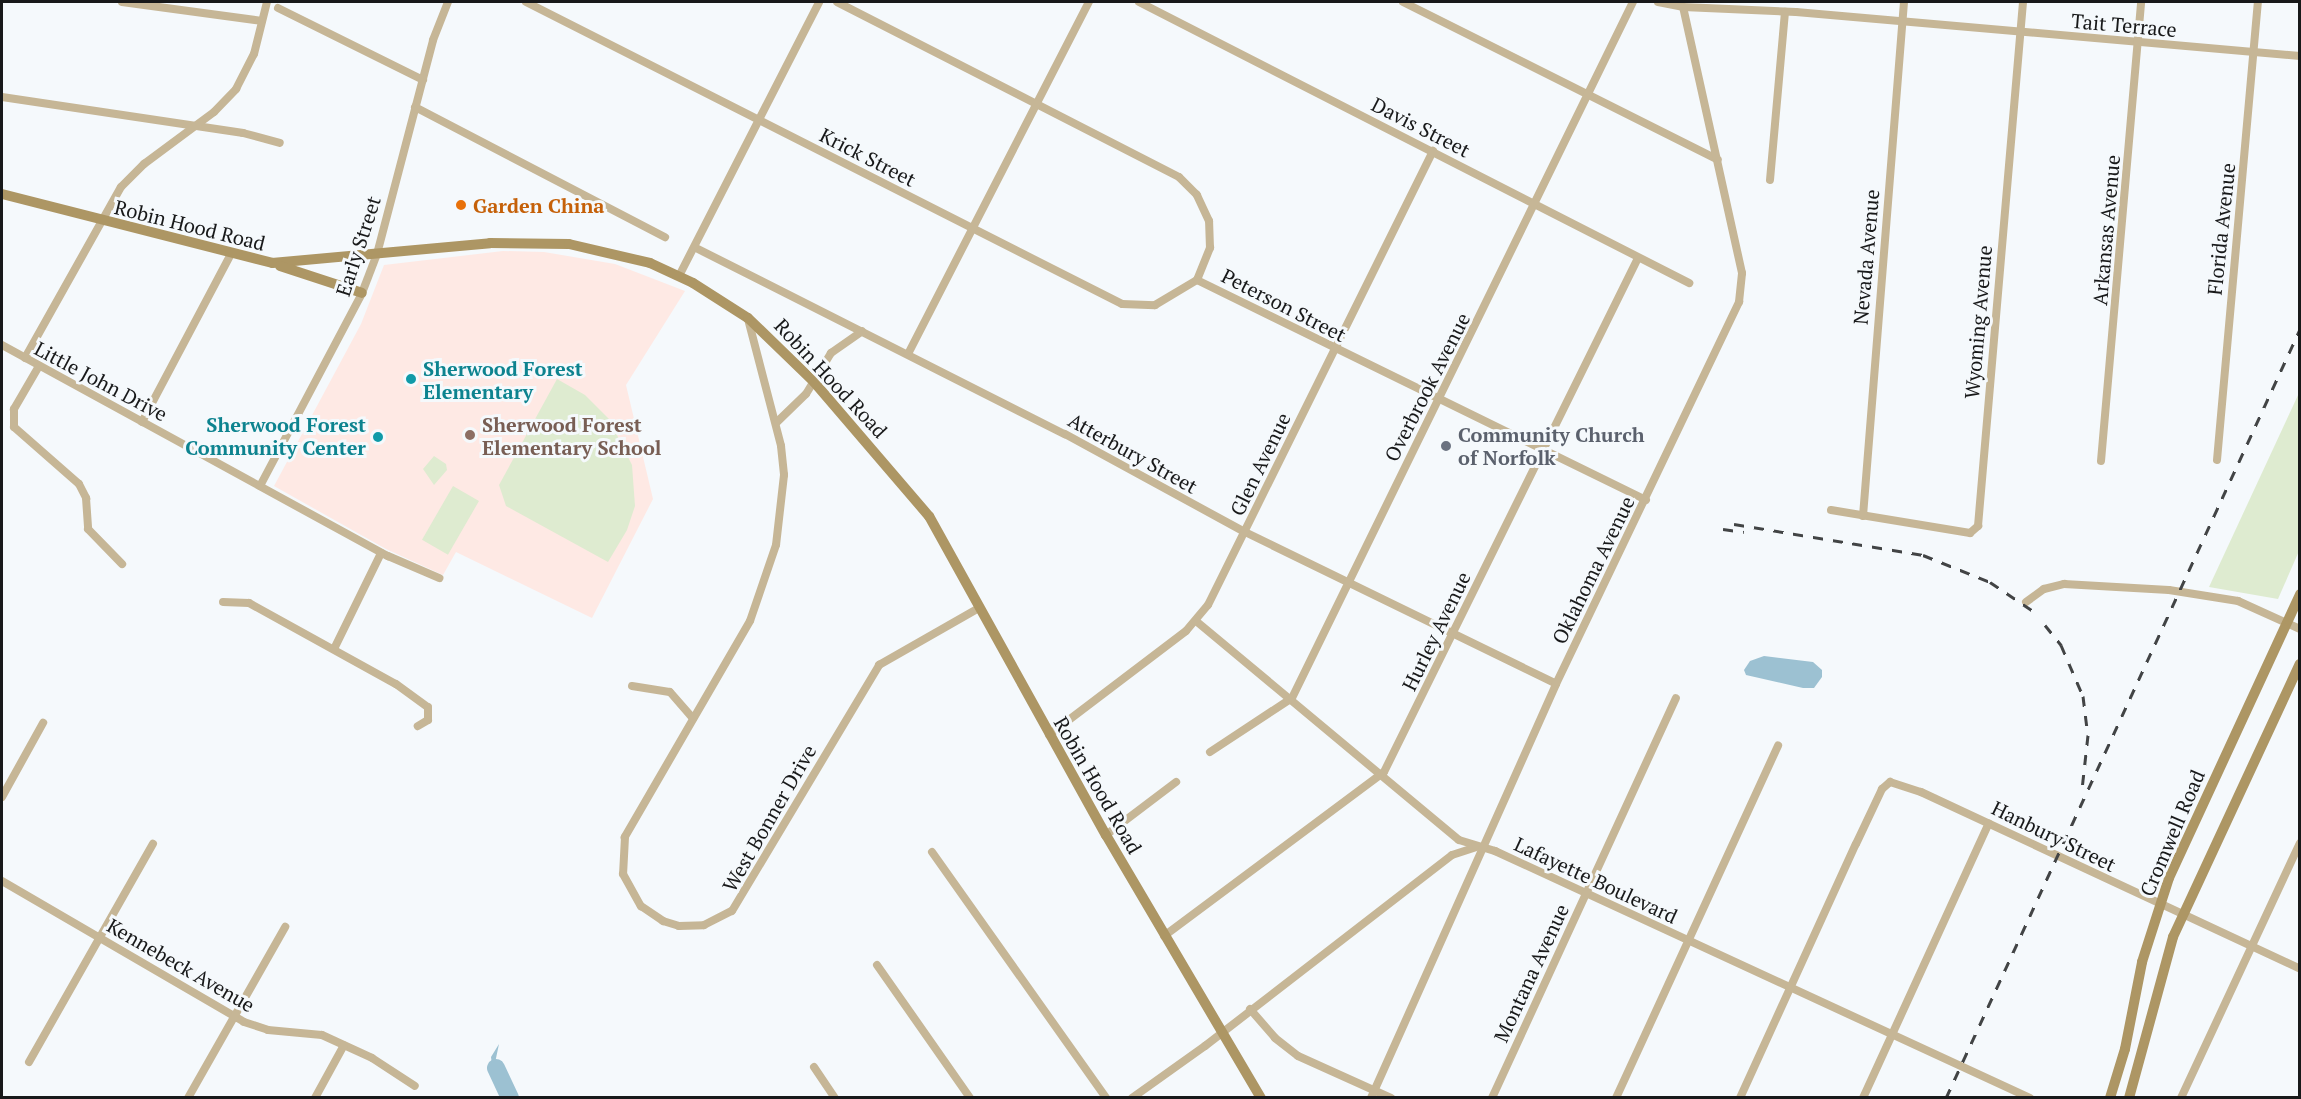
<!DOCTYPE html>
<html>
<head>
<meta charset="utf-8">
<style>
  body { margin:0 }
  #map { position:relative; width:2301px; height:1099px; overflow:hidden; background:#f5f9fc; font-family:"PT Serif",serif }
  div>[style] { position:absolute }
  .education>* { inset:0; background:#fee9e4 }
  .green>* { inset:0; background:#deebd0; transform-origin:0 0 }
  .water>* { inset:0; background:#9cc1d2 }
  .river>* { height:18px; margin:-9px; padding:0 9px; transform-origin:9px; border-radius:9px; background:#9cc1d2 }
  .street>* { height:8px; margin:-4px; padding:0 4px; transform-origin:4px; border-radius:4px; background:#c6b696 }
  .secondary>* { height:10px; margin:-5px; padding:0 5px; transform-origin:5px; border-radius:5px; background:#ad9664 }
  .rail>* { height:3px; margin-top:-1.5px; transform-origin:0; background:repeating-linear-gradient(90deg,#424445 0 10px,transparent 0 20px) }
  .dots>* { width:16px; height:16px; translate:-50% -50%; box-sizing:border-box; border:3px solid #f5f9fc; border-radius:50% }
  span { translate:-50% -50%; white-space:nowrap; text-align:center; line-height:1.15; -webkit-text-stroke:6px #f5f9fc; paint-order:stroke }
  .street-label { font-size:20px; color:#18191a }
  .food-label { font-size:20px; color:#c56008; font-weight:700 }
  .left { translate:0 -50%; text-align:left }
  .culture-label { font-size:20px; color:#0d838f; font-weight:700 }
  .right { translate:-100% -50%; text-align:right }
  .education-label { font-size:20px; color:#785e54; font-weight:700 }
  .worship-label { font-size:20px; color:#5b616d; font-weight:700 }
  .frame { position:absolute; inset:0; border:3px solid #18191a; pointer-events:none }
</style>
</head>
<body>
<div id="map">
  <div class="education">
    <div style="clip-path:polygon(503px 251px,544px 252px,615px 264px,685px 291px,626px 385px,653px 499px,592px 618px,456px 552px,443px 575px,386px 549px,274px 486px,361px 324px,384px 265px)"></div>
  </div>
  <div class="green">
    <div style="clip-path:polygon(557px 379px,585px 395px,609px 419px,632px 465px,635px 506px,627px 530px,608px 562px,506px 506px,499px 485px)"></div>
    <div style="clip-path:polygon(2299px 393px,2299px 551px,2278px 599px,2209px 587px)"></div>
    <div style="clip-path:polygon(434px 456px,446px 464px,447px 470px,434px 485px,423px 469px)"></div>
    <div style="left:453px;top:486px;width:30px;height:62px;rotate:30deg"></div>
  </div>
  <div class="water">
    <div style="clip-path:polygon(1764px 656px,1813px 662px,1822px 670px,1822px 677px,1814px 688px,1803px 688px,1746px 675px,1744px 670px,1750px 661px)"></div>
    <div style="clip-path:polygon(499px 1044px,495px 1063px,512px 1097px,505px 1097px,492px 1065px,491px 1057px)"></div>
  </div>
  <div class="river">
    <div style="left:496px;top:1068px;width:33px;rotate:65deg"></div>
  </div>
  <div class="street">
    <div style="left:122px;top:2px;width:141px;rotate:7.7deg"></div>
    <div style="left:526px;top:2px;width:668px;rotate:26.87deg"></div>
    <div style="left:1122px;top:304px;width:33px;rotate:2deg"></div>
    <div style="left:1155px;top:305px;width:49px;rotate:-30.8deg"></div>
    <div style="left:1197px;top:280px;width:35px;rotate:-68deg"></div>
    <div style="left:1210px;top:248px;width:27px;rotate:-92deg"></div>
    <div style="left:1209px;top:221px;width:29px;rotate:-115deg"></div>
    <div style="left:1197px;top:195px;width:25px;rotate:-135deg"></div>
    <div style="left:1179px;top:177px;width:384px;rotate:-152.9deg"></div>
    <div style="left:1139px;top:2px;width:618px;rotate:27.06deg"></div>
    <div style="left:1403px;top:2px;width:352px;rotate:26.6deg"></div>
    <div style="left:1658px;top:2px;width:25px;rotate:11deg"></div>
    <div style="left:1683px;top:7px;width:113px;rotate:2.5deg"></div>
    <div style="left:1796px;top:12px;width:506px;rotate:4.99deg"></div>
    <div style="left:278px;top:8px;width:162px;rotate:26.4deg"></div>
    <div style="left:2px;top:97px;width:244px;rotate:8.5deg"></div>
    <div style="left:243px;top:133px;width:38px;rotate:15deg"></div>
    <div style="left:415px;top:107px;width:282px;rotate:27.5deg"></div>
    <div style="left:1770px;top:180px;width:169px;rotate:-84.9deg"></div>
    <div style="left:696px;top:248px;width:413px;rotate:26.8deg"></div>
    <div style="left:1065px;top:434px;width:205px;rotate:28.6deg"></div>
    <div style="left:1245px;top:532px;width:346px;rotate:26deg"></div>
    <div style="left:679px;top:276px;width:308px;rotate:-62.9deg"></div>
    <div style="left:1197px;top:280px;width:500px;rotate:26.1deg"></div>
    <div style="left:748px;top:319px;width:131px;rotate:75.4deg"></div>
    <div style="left:781px;top:446px;width:29px;rotate:84deg"></div>
    <div style="left:784px;top:475px;width:70px;rotate:96.5deg"></div>
    <div style="left:776px;top:545px;width:80px;rotate:108.9deg"></div>
    <div style="left:750px;top:621px;width:250px;rotate:120.1deg"></div>
    <div style="left:625px;top:837px;width:37px;rotate:93deg"></div>
    <div style="left:623px;top:874px;width:37px;rotate:61deg"></div>
    <div style="left:641px;top:906px;width:27px;rotate:34deg"></div>
    <div style="left:663px;top:921px;width:17px;rotate:17deg"></div>
    <div style="left:679px;top:926px;width:25px;rotate:-2deg"></div>
    <div style="left:704px;top:925px;width:31px;rotate:-27deg"></div>
    <div style="left:732px;top:911px;width:287px;rotate:-59.1deg"></div>
    <div style="left:879px;top:665px;width:115px;rotate:-29.7deg"></div>
    <div style="left:2px;top:345px;width:440px;rotate:28.7deg"></div>
    <div style="left:388px;top:556px;width:56px;rotate:23.3deg"></div>
    <div style="left:908px;top:354px;width:396px;rotate:-62.8deg"></div>
    <div style="left:25px;top:358px;width:196px;rotate:-60.7deg"></div>
    <div style="left:121px;top:187px;width:33px;rotate:-45deg"></div>
    <div style="left:144px;top:164px;width:87px;rotate:-36.6deg"></div>
    <div style="left:214px;top:112px;width:32px;rotate:-46deg"></div>
    <div style="left:236px;top:89px;width:39px;rotate:-63deg"></div>
    <div style="left:254px;top:54px;width:54px;rotate:-76deg"></div>
    <div style="left:39px;top:366px;width:50px;rotate:120.2deg"></div>
    <div style="left:14px;top:409px;width:18px;rotate:90deg"></div>
    <div style="left:14px;top:427px;width:86px;rotate:41.2deg"></div>
    <div style="left:79px;top:484px;width:16px;rotate:63deg"></div>
    <div style="left:86px;top:498px;width:31px;rotate:86deg"></div>
    <div style="left:88px;top:529px;width:49px;rotate:45.8deg"></div>
    <div style="left:142px;top:422px;width:188px;rotate:-62.1deg"></div>
    <div style="left:777px;top:422px;width:40px;rotate:-44deg"></div>
    <div style="left:806px;top:394px;width:48px;rotate:-58.6deg"></div>
    <div style="left:831px;top:353px;width:38px;rotate:-35deg"></div>
    <div style="left:2217px;top:460px;width:460px;rotate:-84.9deg"></div>
    <div style="left:2101px;top:461px;width:461px;rotate:-85deg"></div>
    <div style="left:260px;top:486px;width:218px;rotate:-62.1deg"></div>
    <div style="left:362px;top:293px;width:42px;rotate:-69deg"></div>
    <div style="left:377px;top:254px;width:221px;rotate:-75.3deg"></div>
    <div style="left:433px;top:40px;width:41px;rotate:-68.5deg"></div>
    <div style="left:1831px;top:510px;width:141px;rotate:9.4deg"></div>
    <div style="left:1970px;top:533px;width:11px;rotate:-41deg"></div>
    <div style="left:1978px;top:526px;width:526px;rotate:-85.09deg"></div>
    <div style="left:1863px;top:516px;width:516px;rotate:-85.44deg"></div>
    <div style="left:223px;top:602px;width:26px;rotate:2deg"></div>
    <div style="left:249px;top:603px;width:168px;rotate:28.9deg"></div>
    <div style="left:396px;top:684px;width:39px;rotate:36deg"></div>
    <div style="left:428px;top:707px;width:13px;rotate:90deg"></div>
    <div style="left:428px;top:720px;width:12px;rotate:149deg"></div>
    <div style="left:2026px;top:602px;width:22px;rotate:-36deg"></div>
    <div style="left:2044px;top:589px;width:21px;rotate:-14deg"></div>
    <div style="left:2064px;top:584px;width:105px;rotate:3.3deg"></div>
    <div style="left:2169px;top:590px;width:70px;rotate:9.1deg"></div>
    <div style="left:2238px;top:601px;width:68px;rotate:24.3deg"></div>
    <div style="left:1196px;top:621px;width:342px;rotate:39.8deg"></div>
    <div style="left:1459px;top:840px;width:38px;rotate:17deg"></div>
    <div style="left:1495px;top:851px;width:589px;rotate:24.78deg"></div>
    <div style="left:334px;top:649px;width:107px;rotate:-63.9deg"></div>
    <div style="left:632px;top:686px;width:38px;rotate:9deg"></div>
    <div style="left:670px;top:692px;width:35px;rotate:49deg"></div>
    <div style="left:1049px;top:735px;width:172px;rotate:-37.2deg"></div>
    <div style="left:1186px;top:631px;width:34px;rotate:-50deg"></div>
    <div style="left:1208px;top:605px;width:507px;rotate:-63.64deg"></div>
    <div style="left:1210px;top:752px;width:98px;rotate:-33.4deg"></div>
    <div style="left:1292px;top:698px;width:775px;rotate:-63.9deg"></div>
    <div style="left:2px;top:797px;width:85px;rotate:-61deg"></div>
    <div style="left:1106px;top:835px;width:88px;rotate:-37.1deg"></div>
    <div style="left:932px;top:852px;width:301px;rotate:54.7deg"></div>
    <div style="left:2px;top:881px;width:280px;rotate:30.2deg"></div>
    <div style="left:244px;top:1022px;width:25px;rotate:18deg"></div>
    <div style="left:268px;top:1030px;width:54px;rotate:5.3deg"></div>
    <div style="left:322px;top:1035px;width:55px;rotate:24.7deg"></div>
    <div style="left:372px;top:1058px;width:51px;rotate:33.1deg"></div>
    <div style="left:1164px;top:936px;width:274px;rotate:-36.7deg"></div>
    <div style="left:1384px;top:772px;width:573px;rotate:-63.7deg"></div>
    <div style="left:877px;top:965px;width:162px;rotate:55deg"></div>
    <div style="left:1250px;top:1009px;width:38px;rotate:49deg"></div>
    <div style="left:1275px;top:1038px;width:29px;rotate:38deg"></div>
    <div style="left:1298px;top:1056px;width:102px;rotate:24.3deg"></div>
    <div style="left:29px;top:1062px;width:251px;rotate:-60.4deg"></div>
    <div style="left:814px;top:1067px;width:37px;rotate:56deg"></div>
    <div style="left:188px;top:1098px;width:197px;rotate:-60.4deg"></div>
    <div style="left:315px;top:1098px;width:60px;rotate:-61.3deg"></div>
    <div style="left:1132px;top:1098px;width:90px;rotate:-35.5deg"></div>
    <div style="left:1205px;top:1046px;width:312px;rotate:-37.7deg"></div>
    <div style="left:1452px;top:855px;width:25px;rotate:-18deg"></div>
    <div style="left:1371px;top:1098px;width:453px;rotate:-65.9deg"></div>
    <div style="left:1556px;top:684px;width:424px;rotate:-64.4deg"></div>
    <div style="left:1739px;top:302px;width:29px;rotate:-84deg"></div>
    <div style="left:1742px;top:273px;width:272px;rotate:-102.5deg"></div>
    <div style="left:1492px;top:1098px;width:440px;rotate:-65.3deg"></div>
    <div style="left:1616px;top:1098px;width:388px;rotate:-65.3deg"></div>
    <div style="left:1740px;top:1098px;width:279px;rotate:-65.5deg"></div>
    <div style="left:1856px;top:844px;width:61px;rotate:-64.7deg"></div>
    <div style="left:1882px;top:789px;width:11px;rotate:-41deg"></div>
    <div style="left:1890px;top:782px;width:33px;rotate:18deg"></div>
    <div style="left:1921px;top:792px;width:418px;rotate:25deg"></div>
    <div style="left:1863px;top:1098px;width:302px;rotate:-65.4deg"></div>
    <div style="left:2181px;top:1098px;width:281px;rotate:-65deg"></div>
  </div>
  <div class="secondary">
    <div style="left:2px;top:194px;width:279px;rotate:14.3deg"></div>
    <div style="left:272px;top:263px;width:219px;rotate:-5.2deg"></div>
    <div style="left:490px;top:243px;width:79px;rotate:0.7deg"></div>
    <div style="left:569px;top:244px;width:83px;rotate:13.2deg"></div>
    <div style="left:650px;top:263px;width:47px;rotate:24.9deg"></div>
    <div style="left:693px;top:283px;width:65px;rotate:32.5deg"></div>
    <div style="left:748px;top:318px;width:92px;rotate:44.1deg"></div>
    <div style="left:814px;top:382px;width:177px;rotate:49.4deg"></div>
    <div style="left:929px;top:516px;width:365px;rotate:61deg"></div>
    <div style="left:1106px;top:835px;width:305px;rotate:59.5deg"></div>
    <div style="left:280px;top:266px;width:86px;rotate:18.2deg"></div>
    <div style="left:2110px;top:1098px;width:51px;rotate:-73deg"></div>
    <div style="left:2125px;top:1049px;width:89px;rotate:-78.9deg"></div>
    <div style="left:2142px;top:962px;width:88px;rotate:-72.2deg"></div>
    <div style="left:2169px;top:878px;width:313px;rotate:-65.2deg"></div>
    <div style="left:2129px;top:1098px;width:167px;rotate:-74.7deg"></div>
    <div style="left:2173px;top:937px;width:301px;rotate:-65.1deg"></div>
  </div>
  <div class="rail">
    <div style="left:1734px;top:524px;width:192px;rotate:9.3deg"></div>
    <div style="left:1923px;top:555px;width:72px;rotate:21.9deg"></div>
    <div style="left:1990px;top:582px;width:52px;rotate:34deg"></div>
    <div style="left:1723px;top:529px;width:21px;rotate:8deg"></div>
    <div style="left:2045px;top:625px;width:26px;rotate:51deg"></div>
    <div style="left:2061px;top:645px;width:56px;rotate:66.7deg"></div>
    <div style="left:2083px;top:696px;width:39px;rotate:83deg"></div>
    <div style="left:2088px;top:735px;width:54px;rotate:96.3deg"></div>
    <div style="left:1946px;top:1098px;width:847px;rotate:-65.28deg"></div>
  </div>
  <div class="dots">
    <div style="left:461px;top:205px;background:#e8710a"></div>
    <div style="left:411px;top:379px;background:#0f9aa8"></div>
    <div style="left:470px;top:435px;background:#8d6e63"></div>
    <div style="left:378px;top:437px;background:#0f9aa8"></div>
    <div style="left:1446px;top:446px;background:#6b7280"></div>
  </div>
  <div class="street-label">
    <span style="left:2124px;top:25px;rotate:5deg">Tait Terrace</span>
    <span style="left:1421px;top:127px;rotate:27deg">Davis Street</span>
    <span style="left:868px;top:157px;rotate:27deg">Krick Street</span>
    <span style="left:190px;top:225px;rotate:14deg">Robin Hood Road</span>
    <span style="left:2221px;top:229px;rotate:-84deg">Florida Avenue</span>
    <span style="left:2106px;top:230px;rotate:-85deg">Arkansas Avenue</span>
    <span style="left:358px;top:246px;rotate:-72deg">Early Street</span>
    <span style="left:1866px;top:257px;rotate:-85deg">Nevada Avenue</span>
    <span style="left:1284px;top:305px;rotate:27deg">Peterson Street</span>
    <span style="left:1978px;top:322px;rotate:-85deg">Wyoming Avenue</span>
    <span style="left:831px;top:378px;rotate:47deg">Robin Hood Road</span>
    <span style="left:101px;top:381px;rotate:28deg">Little John Drive</span>
    <span style="left:1427px;top:387px;rotate:-63deg">Overbrook Avenue</span>
    <span style="left:1133px;top:453px;rotate:29deg">Atterbury Street</span>
    <span style="left:1260px;top:464px;rotate:-64deg">Glen Avenue</span>
    <span style="left:1593px;top:570px;rotate:-64deg">Oklahoma Avenue</span>
    <span style="left:1436px;top:631px;rotate:-64deg">Hurley Avenue</span>
    <span style="left:1098px;top:785px;rotate:60deg">Robin Hood Road</span>
    <span style="left:769px;top:818px;rotate:-60deg">West Bonner Drive</span>
    <span style="left:2172px;top:833px;rotate:-67deg">Cromwell Road</span>
    <span style="left:2054px;top:836px;rotate:26deg">Hanbury Street</span>
    <span style="left:1596px;top:880px;rotate:25deg">Lafayette Boulevard</span>
    <span style="left:181px;top:965px;rotate:30deg">Kennebeck Avenue</span>
    <span style="left:1531px;top:973px;rotate:-65deg">Montana Avenue</span>
  </div>
  <div class="food-label">
    <span class="left" style="left:473px;top:205px">Garden China</span>
  </div>
  <div class="culture-label">
    <span class="left" style="left:423px;top:380px">Sherwood Forest<br>Elementary</span>
    <span class="right" style="left:366px;top:436px">Sherwood Forest<br>Community Center</span>
  </div>
  <div class="education-label">
    <span class="left" style="left:482px;top:436px">Sherwood Forest<br>Elementary School</span>
  </div>
  <div class="worship-label">
    <span class="left" style="left:1458px;top:446px">Community Church<br>of Norfolk</span>
  </div>
  <div class="frame"></div>
</div>
</body>
</html>
